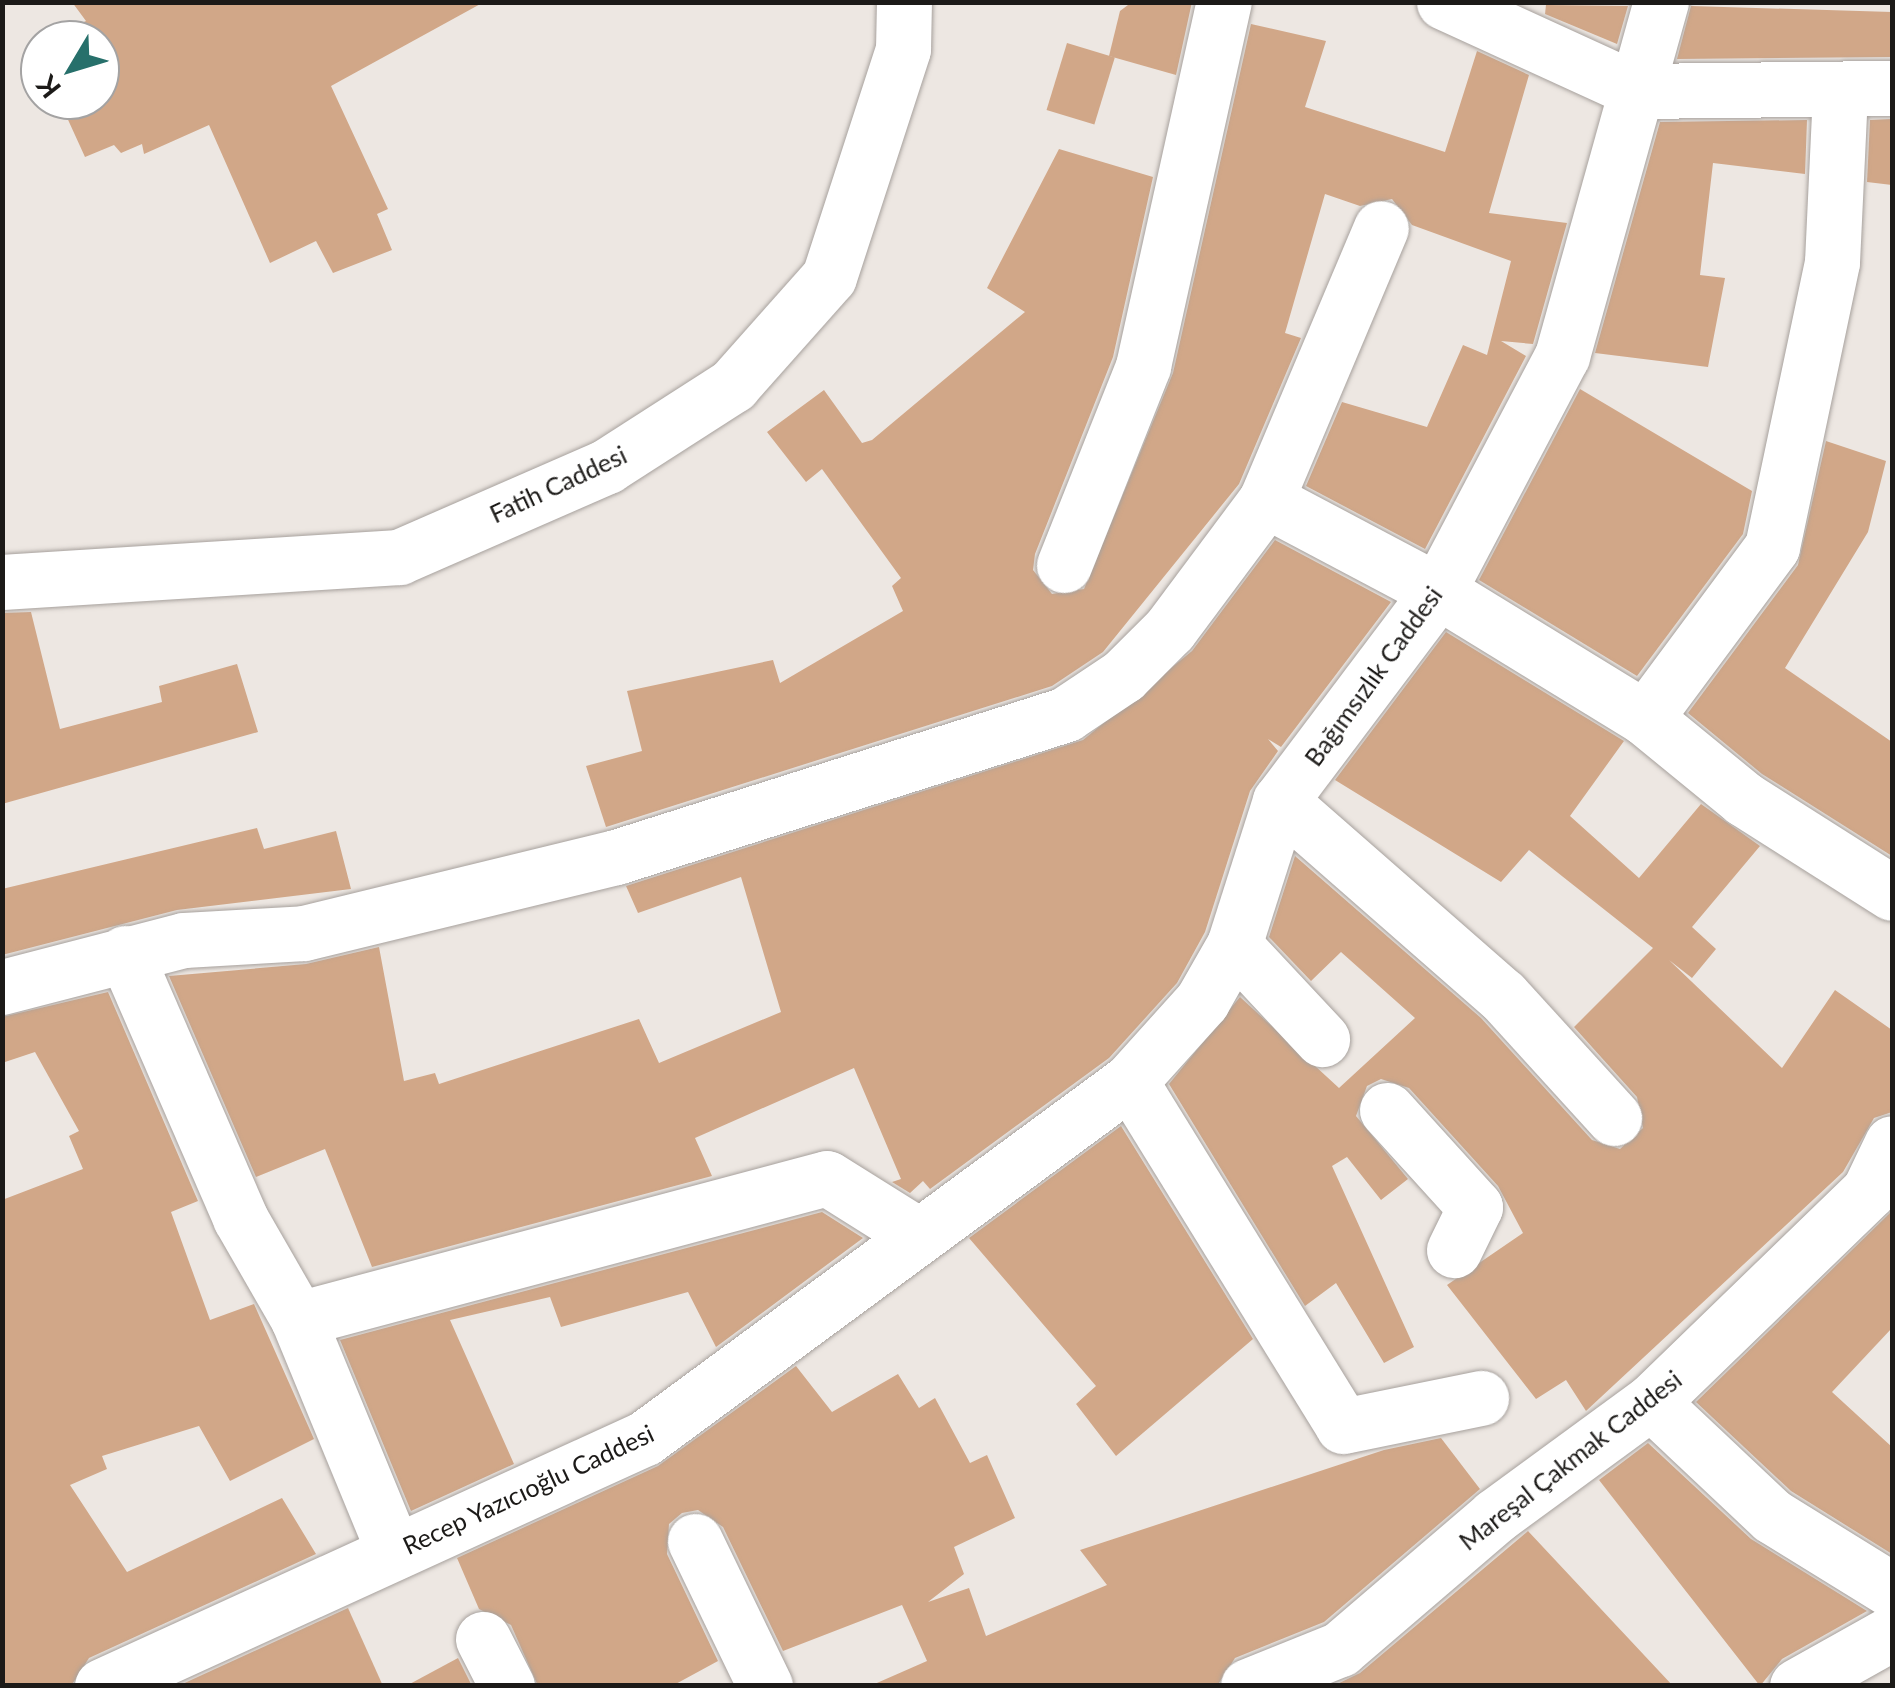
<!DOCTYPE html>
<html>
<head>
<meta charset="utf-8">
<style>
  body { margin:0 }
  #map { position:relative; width:1895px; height:1688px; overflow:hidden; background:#ede7e2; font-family:Lato,sans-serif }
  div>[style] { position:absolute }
  .building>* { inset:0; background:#d1a788; transform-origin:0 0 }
  .roads { filter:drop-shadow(0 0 2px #a7a19d) drop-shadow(0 0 2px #a7a19d) }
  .minor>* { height:55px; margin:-27.5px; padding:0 27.5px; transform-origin:27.5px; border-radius:27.5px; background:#fff }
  span { translate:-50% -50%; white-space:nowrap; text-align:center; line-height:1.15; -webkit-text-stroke:10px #fff; paint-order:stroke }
  .street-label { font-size:25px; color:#1c1a18 }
  .frame { position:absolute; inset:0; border:5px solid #1c1a18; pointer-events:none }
  .north { position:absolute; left:20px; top:20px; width:100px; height:100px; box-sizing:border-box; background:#fff; border:2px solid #a4a3a3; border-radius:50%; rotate:232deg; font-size:28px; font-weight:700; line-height:40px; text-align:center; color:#1c1a18 }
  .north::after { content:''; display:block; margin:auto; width:35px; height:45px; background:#27706b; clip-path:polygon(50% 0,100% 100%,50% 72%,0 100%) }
</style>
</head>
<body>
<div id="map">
  <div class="building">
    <div style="clip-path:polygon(72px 2px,484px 2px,331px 86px,388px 209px,377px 214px,392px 250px,333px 273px,316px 241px,270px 263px,209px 125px,144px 154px,142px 144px,121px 153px,114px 145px,85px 157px,59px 100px,104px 100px,100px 40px,71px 40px,66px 30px,86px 21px)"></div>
    <div style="clip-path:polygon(1132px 2px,1192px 2px,1176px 75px,1109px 56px,1120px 11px)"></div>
    <div style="clip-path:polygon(1546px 5px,1628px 6px,1617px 44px,1545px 14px)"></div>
    <div style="clip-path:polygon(1691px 6px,1892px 12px,1892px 57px,1677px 59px)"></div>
    <div style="clip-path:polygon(1251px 24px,1326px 41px,1305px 107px,1445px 152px,1477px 51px,1529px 75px,1489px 213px,1567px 223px,1533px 344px,1501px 341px,1526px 356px,1425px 549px,1306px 486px,1342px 402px,1427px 427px,1463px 345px,1487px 355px,1511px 261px,1412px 225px,1392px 199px,1360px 206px,1325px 194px,1285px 333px,1301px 338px,1239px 484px,1103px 652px,1052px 686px,606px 827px,586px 766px,642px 751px,627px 691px,773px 660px,780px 683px,903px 611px,892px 586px,901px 578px,822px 469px,806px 482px,767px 432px,824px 390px,862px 443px,872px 440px,1025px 312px,987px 288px,1059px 149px,1153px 177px,1113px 357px,1035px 554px,1033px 570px,1052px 594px,1084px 589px,1173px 373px)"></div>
    <div style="left:1067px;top:43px;width:50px;height:70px;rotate:17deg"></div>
    <div style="clip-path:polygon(1892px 119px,1892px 185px,1867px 182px,1870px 120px)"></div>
    <div style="clip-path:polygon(1807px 120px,1805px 174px,1713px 163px,1700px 275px,1725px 278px,1708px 367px,1595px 353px,1660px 122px)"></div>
    <div style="clip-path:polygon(1580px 389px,1752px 491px,1743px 534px,1637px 676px,1479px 580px)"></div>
    <div style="clip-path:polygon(1826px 441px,1886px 461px,1868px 532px,1785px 668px,1892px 742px,1892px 856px,1762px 774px,1688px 713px,1798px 565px)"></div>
    <div style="clip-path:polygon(1275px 540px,1391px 602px,1281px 747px,1268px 739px,1278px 751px,1250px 791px,1205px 932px,1177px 983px,1109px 1058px,930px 1189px,923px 1181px,910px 1193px,892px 1182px,901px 1179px,854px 1068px,695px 1138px,712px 1176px,372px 1267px,325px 1149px,256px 1177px,169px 976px,306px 964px,379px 947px,404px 1081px,435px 1073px,439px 1084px,639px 1019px,659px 1063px,781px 1012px,741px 877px,638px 913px,626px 886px,1083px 740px,1192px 651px)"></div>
    <div style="clip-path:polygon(31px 612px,60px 729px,162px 702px,159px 686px,237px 664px,258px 732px,2px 804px,2px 613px)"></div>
    <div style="clip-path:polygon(1446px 632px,1624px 741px,1570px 816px,1639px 878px,1701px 804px,1760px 846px,1692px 927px,1716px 949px,1692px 978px,1669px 960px,1782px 1068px,1835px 990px,1892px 1030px,1892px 1112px,1874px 1118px,1843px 1172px,1586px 1411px,1566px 1380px,1536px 1399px,1447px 1285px,1523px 1233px,1498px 1186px,1409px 1088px,1381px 1079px,1367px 1086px,1356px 1116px,1408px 1179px,1381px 1200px,1347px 1157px,1332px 1166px,1414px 1347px,1384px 1363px,1336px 1283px,1305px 1306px,1169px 1084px,1240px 997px,1339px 1088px,1415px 1018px,1341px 952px,1311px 981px,1269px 937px,1295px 856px,1481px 1018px,1592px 1140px,1620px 1149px,1643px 1128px,1637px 1097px,1574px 1027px,1653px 948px,1529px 850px,1501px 882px,1335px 780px)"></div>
    <div style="clip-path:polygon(257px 828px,264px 849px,336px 831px,351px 889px,177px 910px,2px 955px,2px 889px)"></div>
    <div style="clip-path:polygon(108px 992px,198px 1201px,171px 1212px,210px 1320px,254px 1304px,314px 1439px,230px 1481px,199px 1426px,102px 1456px,107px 1469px,70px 1485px,127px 1572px,282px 1498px,316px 1554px,89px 1658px,71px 1686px,2px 1686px,2px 1200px,83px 1169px,69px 1136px,79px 1131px,35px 1052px,2px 1063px,2px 1017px)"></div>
    <div style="clip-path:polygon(1121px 1126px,1253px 1339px,1116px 1456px,1076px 1404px,1096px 1386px,969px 1238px)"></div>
    <div style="clip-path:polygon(1892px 1211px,1892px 1328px,1832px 1392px,1892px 1447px,1892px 1554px,1791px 1491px,1696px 1402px)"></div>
    <div style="clip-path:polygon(822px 1212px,863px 1238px,716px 1347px,688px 1292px,561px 1327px,550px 1297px,450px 1320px,514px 1464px,411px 1511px,340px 1340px)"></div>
    <div style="clip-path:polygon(796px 1366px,832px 1412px,898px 1374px,919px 1408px,935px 1398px,970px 1463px,987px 1455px,1015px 1518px,954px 1547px,964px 1574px,928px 1602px,969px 1588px,986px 1636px,1107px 1585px,1080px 1550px,1384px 1450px,1441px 1438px,1480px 1489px,1324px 1622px,1235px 1658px,1217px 1686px,870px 1686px,927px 1661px,902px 1605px,783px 1651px,723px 1527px,698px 1510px,682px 1513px,669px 1524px,667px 1554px,718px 1661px,672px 1686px,538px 1686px,511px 1625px,479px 1609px,457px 1558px,658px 1466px)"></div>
    <div style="clip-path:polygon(1648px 1443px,1751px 1539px,1867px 1611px,1782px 1659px,1760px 1686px,1599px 1480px)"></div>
    <div style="clip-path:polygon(1528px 1531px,1673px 1686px,1333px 1686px,1360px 1673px)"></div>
    <div style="clip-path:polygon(348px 1608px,383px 1686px,178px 1686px)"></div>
    <div style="clip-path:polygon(458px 1658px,472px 1686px,406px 1686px)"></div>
  </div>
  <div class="roads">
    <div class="minor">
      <div style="left:1444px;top:2px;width:213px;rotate:24.6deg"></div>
      <div style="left:1638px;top:91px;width:254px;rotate:-0.7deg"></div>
      <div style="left:1266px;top:500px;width:195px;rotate:27.9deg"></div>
      <div style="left:1438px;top:591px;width:243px;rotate:31.5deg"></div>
      <div style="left:1645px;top:718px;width:128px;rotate:39.3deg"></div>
      <div style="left:1744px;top:799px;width:175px;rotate:32.4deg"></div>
      <div style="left:1064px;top:565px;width:214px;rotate:-68.3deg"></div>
      <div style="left:1143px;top:366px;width:373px;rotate:-77.5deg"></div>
      <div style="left:2px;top:582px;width:398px;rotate:-3.6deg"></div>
      <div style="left:399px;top:557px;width:227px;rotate:-23.6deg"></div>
      <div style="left:607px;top:466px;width:150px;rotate:-32.7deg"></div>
      <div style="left:733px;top:385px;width:144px;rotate:-48.4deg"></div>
      <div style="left:829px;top:277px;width:240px;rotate:-72deg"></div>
      <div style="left:903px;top:49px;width:47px;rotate:-88.8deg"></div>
      <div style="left:1645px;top:718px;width:213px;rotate:-53.4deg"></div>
      <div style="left:1772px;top:547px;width:291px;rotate:-78.1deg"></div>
      <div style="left:1832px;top:262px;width:171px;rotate:-87.3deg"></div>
      <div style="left:1280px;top:801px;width:296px;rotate:41.2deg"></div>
      <div style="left:1503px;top:996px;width:165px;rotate:47.7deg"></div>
      <div style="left:1234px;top:945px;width:129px;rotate:46.9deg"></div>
      <div style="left:125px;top:953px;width:289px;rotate:66.5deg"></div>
      <div style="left:240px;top:1218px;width:116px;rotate:60.1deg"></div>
      <div style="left:298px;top:1319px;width:252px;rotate:67.6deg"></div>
      <div style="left:2px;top:987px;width:188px;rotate:-14.5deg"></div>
      <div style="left:184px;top:940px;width:120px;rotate:-3.3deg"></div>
      <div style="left:304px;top:933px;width:321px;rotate:-13.7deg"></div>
      <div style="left:616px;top:857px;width:472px;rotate:-17.6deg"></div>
      <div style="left:1066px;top:714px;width:69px;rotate:-33.7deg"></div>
      <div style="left:1123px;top:676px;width:66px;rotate:-45deg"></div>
      <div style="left:1170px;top:629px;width:161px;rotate:-53.3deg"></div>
      <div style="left:1266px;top:500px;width:295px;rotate:-67.1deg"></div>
      <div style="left:1130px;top:1081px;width:405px;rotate:58.3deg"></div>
      <div style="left:1343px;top:1426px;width:141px;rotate:-11.5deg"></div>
      <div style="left:1387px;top:1110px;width:131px;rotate:47.8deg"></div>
      <div style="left:1475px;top:1207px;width:48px;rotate:116deg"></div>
      <div style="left:298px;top:1319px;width:547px;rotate:-14.92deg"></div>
      <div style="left:827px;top:1178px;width:107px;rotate:32.1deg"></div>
      <div style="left:1651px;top:1402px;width:166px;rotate:43.3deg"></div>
      <div style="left:1772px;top:1516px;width:141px;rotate:31.7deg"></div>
      <div style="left:695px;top:1541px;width:161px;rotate:64.2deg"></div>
      <div style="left:483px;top:1639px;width:53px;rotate:62.9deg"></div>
      <div style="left:102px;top:1686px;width:597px;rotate:-24.55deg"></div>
      <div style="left:645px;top:1438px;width:602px;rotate:-36.36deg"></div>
      <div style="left:1130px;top:1081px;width:108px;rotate:-48deg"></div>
      <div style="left:1202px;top:1001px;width:64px;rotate:-60.3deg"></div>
      <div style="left:1234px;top:945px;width:151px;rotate:-72.3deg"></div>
      <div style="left:1280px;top:801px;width:263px;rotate:-53deg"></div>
      <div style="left:1438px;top:591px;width:266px;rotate:-62.2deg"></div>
      <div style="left:1562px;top:356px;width:368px;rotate:-74.4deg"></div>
      <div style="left:1248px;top:1686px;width:99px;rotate:-21.9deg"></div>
      <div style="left:1340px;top:1649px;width:204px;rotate:-40.6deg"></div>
      <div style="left:1495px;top:1516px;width:193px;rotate:-36.2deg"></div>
      <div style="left:1651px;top:1402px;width:303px;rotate:-44.1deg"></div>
      <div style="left:1869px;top:1191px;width:53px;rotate:-64.4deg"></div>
      <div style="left:1797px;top:1686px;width:109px;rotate:-29.2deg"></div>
    </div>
  </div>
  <div class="street-label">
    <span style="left:558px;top:484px;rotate:-25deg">Fatih Caddesi</span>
    <span style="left:1373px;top:676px;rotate:-54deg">Bağımsızlık Caddesi</span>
    <span style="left:1570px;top:1460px;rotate:-38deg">Mareşal Çakmak Caddesi</span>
    <span style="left:528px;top:1489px;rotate:-25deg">Recep Yazıcıoğlu Caddesi</span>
  </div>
  <div class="frame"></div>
  <div class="north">K</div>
</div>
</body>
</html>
